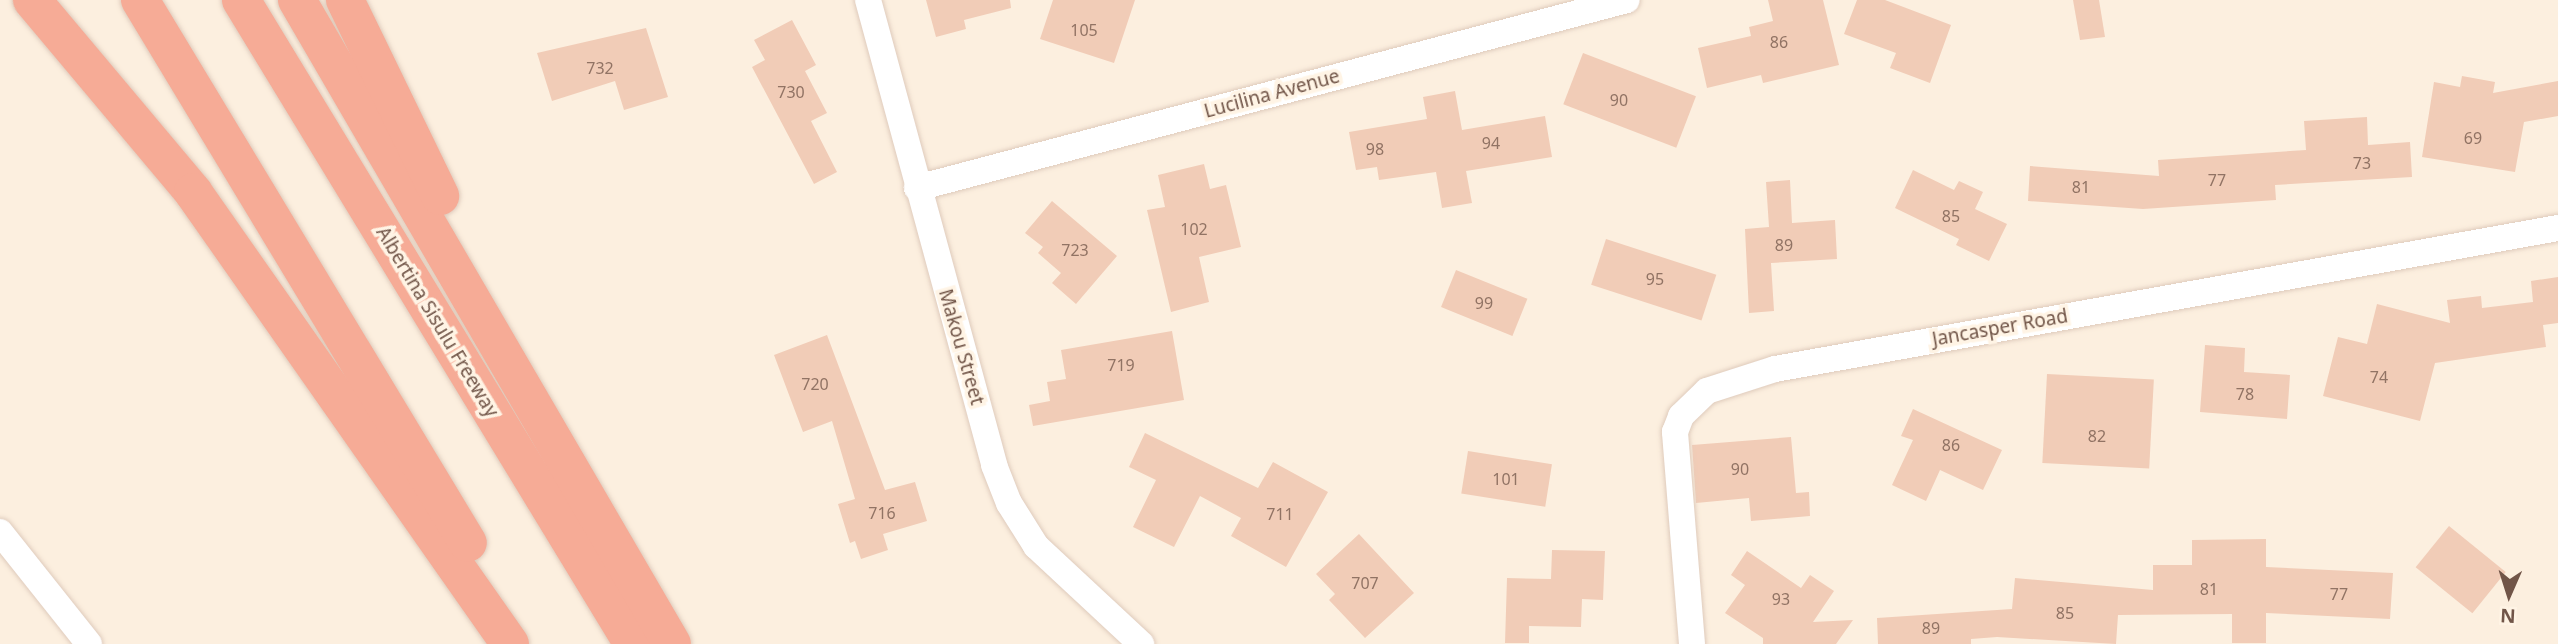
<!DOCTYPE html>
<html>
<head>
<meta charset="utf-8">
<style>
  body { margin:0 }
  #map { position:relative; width:2558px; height:644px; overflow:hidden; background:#fcefdf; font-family:"Noto Sans",sans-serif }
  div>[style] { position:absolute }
  .building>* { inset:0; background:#f1ccb7; transform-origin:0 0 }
  .roads { filter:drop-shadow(0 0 2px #dfcbbc) drop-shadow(0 0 2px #dfcbbc) }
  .street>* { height:26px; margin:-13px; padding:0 13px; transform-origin:13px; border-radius:13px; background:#fff }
  .highway>* { height:38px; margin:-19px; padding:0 19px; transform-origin:19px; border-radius:19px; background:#f6ab96 }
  span { translate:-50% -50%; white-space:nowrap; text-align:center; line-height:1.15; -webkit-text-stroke:7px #fff4e5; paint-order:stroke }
  .number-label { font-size:16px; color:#917364 }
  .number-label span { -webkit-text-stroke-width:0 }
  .street-label { font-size:19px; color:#715548 }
  .north { position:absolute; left:2474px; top:560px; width:70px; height:70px; -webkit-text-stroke:5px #fff4e5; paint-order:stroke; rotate:183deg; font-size:19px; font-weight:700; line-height:28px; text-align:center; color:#715548 }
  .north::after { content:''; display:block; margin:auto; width:24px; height:32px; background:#715548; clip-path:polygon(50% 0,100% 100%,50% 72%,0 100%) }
</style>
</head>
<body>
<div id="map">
  <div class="building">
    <div style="clip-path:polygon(926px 0,1010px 0,1011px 8px,964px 20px,966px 29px,936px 37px)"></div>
    <div style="clip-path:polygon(1053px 0,1135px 0,1114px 63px,1040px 39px)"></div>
    <div style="clip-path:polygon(1768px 0,1823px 0,1839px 65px,1763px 83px,1761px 75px,1707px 88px,1698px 48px,1751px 36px,1749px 27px,1773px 21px)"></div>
    <div style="clip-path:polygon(1857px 0,1885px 0,1951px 25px,1930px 83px,1890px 68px,1896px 53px,1844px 34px)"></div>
    <div style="clip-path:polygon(2073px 0,2099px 0,2105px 37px,2080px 40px)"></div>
    <div style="clip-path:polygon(792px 20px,816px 65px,805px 71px,827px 113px,811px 121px,837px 172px,814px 184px,752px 67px,765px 60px,754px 40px)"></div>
    <div style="clip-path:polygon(646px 28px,668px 97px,624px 110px,615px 81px,552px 101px,537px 53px)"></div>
    <div style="left:1583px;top:53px;width:121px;height:55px;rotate:21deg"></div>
    <div style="clip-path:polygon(2462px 76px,2495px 82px,2493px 93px,2558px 81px,2558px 116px,2524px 122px,2515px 172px,2422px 157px,2434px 82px,2460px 87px)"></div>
    <div style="clip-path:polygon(1455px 91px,1462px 130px,1545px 116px,1552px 157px,1466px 171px,1472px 203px,1442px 208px,1436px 172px,1379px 180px,1377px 167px,1356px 170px,1349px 132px,1427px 119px,1423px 97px)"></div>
    <div style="clip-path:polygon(2367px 117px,2368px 145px,2410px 142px,2412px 177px,2275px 185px,2276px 200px,2143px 209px,2028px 201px,2030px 166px,2159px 176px,2158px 160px,2306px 150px,2304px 121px)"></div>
    <div style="clip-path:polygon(1204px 164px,1210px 189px,1226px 185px,1241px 247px,1199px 257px,1209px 302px,1171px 312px,1147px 210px,1165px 207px,1158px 175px)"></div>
    <div style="clip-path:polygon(1913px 170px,1954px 190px,1959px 181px,1983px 192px,1975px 209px,2007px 224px,1989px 261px,1956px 245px,1959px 239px,1895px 208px)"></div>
    <div style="clip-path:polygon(1790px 180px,1792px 223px,1835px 220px,1837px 259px,1771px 263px,1774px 311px,1749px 313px,1745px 229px,1769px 227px,1766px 182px)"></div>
    <div style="clip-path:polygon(1052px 201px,1117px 256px,1076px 304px,1052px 283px,1061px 273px,1038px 253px,1043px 247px,1025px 233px)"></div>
    <div style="left:1606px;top:239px;width:116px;height:48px;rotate:18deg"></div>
    <div style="left:1456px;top:270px;width:77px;height:40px;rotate:22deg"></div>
    <div style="clip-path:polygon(2558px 277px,2558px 323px,2543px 325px,2546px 347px,2435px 363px,2420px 421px,2323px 396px,2338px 337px,2367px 344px,2377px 304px,2450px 323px,2447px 300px,2481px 296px,2482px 308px,2533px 302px,2531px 281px)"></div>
    <div style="clip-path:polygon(1172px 331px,1184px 400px,1033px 426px,1029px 405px,1050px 401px,1047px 382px,1066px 379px,1061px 350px)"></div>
    <div style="clip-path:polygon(827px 335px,885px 490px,915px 482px,927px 521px,883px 534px,888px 550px,861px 559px,855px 541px,850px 543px,838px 504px,855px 499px,832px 421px,803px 432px,774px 355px)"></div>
    <div style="clip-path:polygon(2205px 345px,2245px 348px,2244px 372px,2290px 375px,2287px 419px,2200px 412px)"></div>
    <div style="left:2047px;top:374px;width:107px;height:89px;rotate:3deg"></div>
    <div style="clip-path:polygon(1913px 409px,2002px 450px,1983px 490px,1940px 470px,1926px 501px,1892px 485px,1913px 440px,1901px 436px)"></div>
    <div style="clip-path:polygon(1145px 433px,1258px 488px,1273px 462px,1328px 492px,1286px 567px,1231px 536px,1241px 518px,1200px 496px,1174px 547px,1133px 527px,1156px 480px,1129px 467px)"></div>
    <div style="clip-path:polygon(1791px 437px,1796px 493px,1809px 492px,1810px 516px,1751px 521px,1749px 498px,1696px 503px,1692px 445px)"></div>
    <div style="left:1468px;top:451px;width:85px;height:43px;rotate:9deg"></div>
    <div style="left:2449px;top:526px;width:73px;height:53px;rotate:39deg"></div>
    <div style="clip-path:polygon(1359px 534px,1414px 593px,1365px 638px,1329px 600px,1335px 594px,1316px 574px)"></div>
    <div style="clip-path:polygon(2266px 539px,2266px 567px,2393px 573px,2390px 619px,2266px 613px,2266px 643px,2232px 643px,2232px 614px,2118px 615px,2116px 644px,1997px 637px,1971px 639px,1971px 644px,1878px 644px,1877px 618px,2012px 609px,2015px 578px,2153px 590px,2153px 565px,2192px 565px,2192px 540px)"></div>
    <div style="clip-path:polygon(1552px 550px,1605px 551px,1603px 600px,1582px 599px,1581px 627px,1529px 626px,1529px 643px,1505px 643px,1507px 578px,1551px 579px)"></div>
    <div style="clip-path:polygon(1747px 551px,1801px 588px,1810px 575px,1834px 591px,1813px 622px,1853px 620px,1836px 644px,1763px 644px,1763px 638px,1725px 613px,1745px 585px,1731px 575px)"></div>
  </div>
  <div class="roads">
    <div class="street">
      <div style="left:868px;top:0;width:482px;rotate:74.8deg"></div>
      <div style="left:994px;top:465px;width:41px;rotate:68.5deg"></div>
      <div style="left:1009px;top:503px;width:51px;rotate:57.9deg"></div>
      <div style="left:1036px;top:546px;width:144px;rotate:43deg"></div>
      <div style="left:917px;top:188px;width:734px;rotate:-14.83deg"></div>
      <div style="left:0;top:532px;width:143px;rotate:51.5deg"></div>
      <div style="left:1692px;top:644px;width:213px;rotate:-94.6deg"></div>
      <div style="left:1675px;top:432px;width:17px;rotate:-69deg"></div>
      <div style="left:1681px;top:416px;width:36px;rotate:-44deg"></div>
      <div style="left:1707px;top:391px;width:71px;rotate:-17.9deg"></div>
      <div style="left:1775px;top:369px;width:796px;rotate:-10.21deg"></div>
    </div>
    <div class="highway">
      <div style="left:32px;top:0;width:251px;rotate:50deg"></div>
      <div style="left:193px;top:192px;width:552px;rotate:54.96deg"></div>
      <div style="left:140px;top:0;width:634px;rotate:58.87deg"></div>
      <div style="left:241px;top:0;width:754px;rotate:58.67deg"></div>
      <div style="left:297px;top:0;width:745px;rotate:59.79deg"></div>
      <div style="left:345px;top:0;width:218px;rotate:64.1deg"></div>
    </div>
  </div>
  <div class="number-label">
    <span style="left:1084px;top:30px">105</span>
    <span style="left:1779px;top:42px">86</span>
    <span style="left:600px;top:68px">732</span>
    <span style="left:791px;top:92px">730</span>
    <span style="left:1619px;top:100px">90</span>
    <span style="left:2473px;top:138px">69</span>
    <span style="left:1491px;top:143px">94</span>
    <span style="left:1375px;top:149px">98</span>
    <span style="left:2362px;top:163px">73</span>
    <span style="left:2217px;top:180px">77</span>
    <span style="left:2081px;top:187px">81</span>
    <span style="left:1951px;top:216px">85</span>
    <span style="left:1194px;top:229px">102</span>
    <span style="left:1784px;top:245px">89</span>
    <span style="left:1075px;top:250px">723</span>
    <span style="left:1655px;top:279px">95</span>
    <span style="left:1484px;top:303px">99</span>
    <span style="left:1121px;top:365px">719</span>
    <span style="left:2379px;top:377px">74</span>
    <span style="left:815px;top:384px">720</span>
    <span style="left:2245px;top:394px">78</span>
    <span style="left:2097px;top:436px">82</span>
    <span style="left:1951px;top:445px">86</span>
    <span style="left:1740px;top:469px">90</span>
    <span style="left:1506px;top:479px">101</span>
    <span style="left:882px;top:513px">716</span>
    <span style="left:1280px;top:514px">711</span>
    <span style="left:1365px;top:583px">707</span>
    <span style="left:2209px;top:589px">81</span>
    <span style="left:2339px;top:594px">77</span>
    <span style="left:1781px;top:599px">93</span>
    <span style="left:2065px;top:613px">85</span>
    <span style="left:1931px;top:628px">89</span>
  </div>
  <div class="street-label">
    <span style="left:1272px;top:94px;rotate:-15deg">Lucilina Avenue</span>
    <span style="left:437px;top:322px;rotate:59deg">Albertina Sisulu Freeway</span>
    <span style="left:2000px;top:328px;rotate:-10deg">Jancasper Road</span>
    <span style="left:961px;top:347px;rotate:74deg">Makou Street</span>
  </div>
  <div class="north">N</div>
</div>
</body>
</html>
